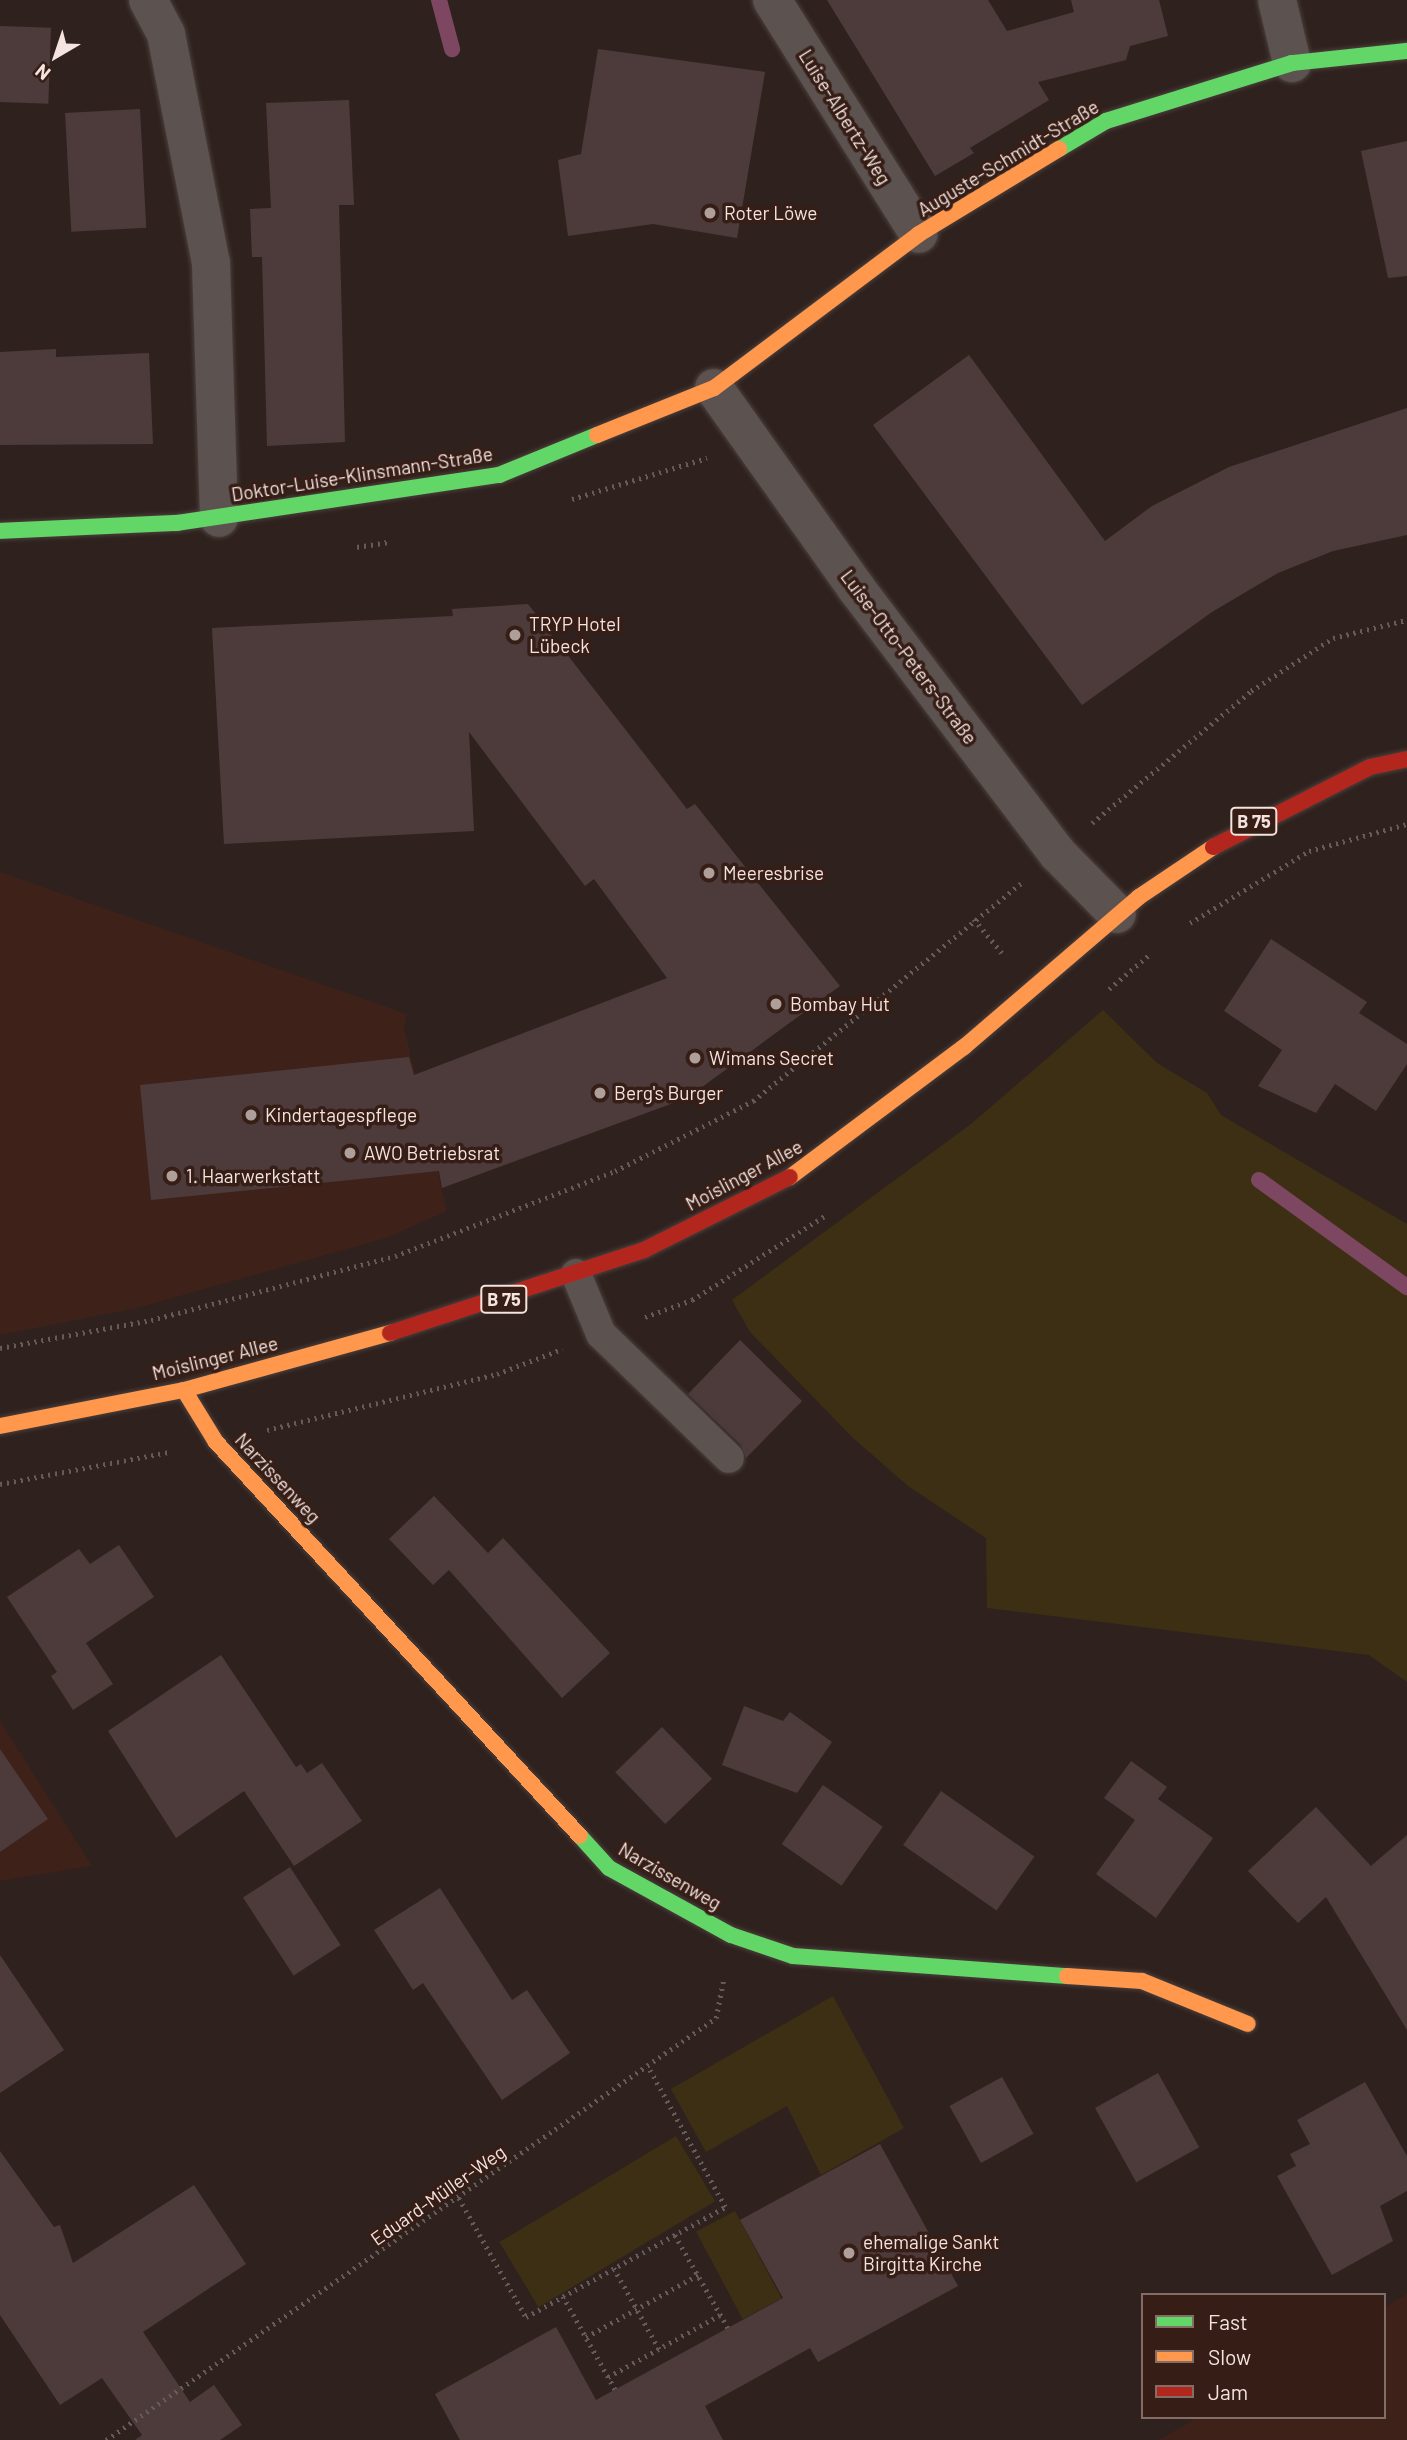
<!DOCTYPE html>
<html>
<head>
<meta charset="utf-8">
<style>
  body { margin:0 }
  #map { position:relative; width:1407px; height:2440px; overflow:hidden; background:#2f221e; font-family:Barlow,sans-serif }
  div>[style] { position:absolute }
  .built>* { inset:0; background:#3e2119 }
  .green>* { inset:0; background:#3d2f13; transform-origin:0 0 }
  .stream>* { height:16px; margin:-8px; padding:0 8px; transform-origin:8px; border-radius:8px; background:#7d4661 }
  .building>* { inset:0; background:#4d3b3b; transform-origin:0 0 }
  .path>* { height:4.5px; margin-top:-2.25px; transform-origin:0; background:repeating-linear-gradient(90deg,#655b58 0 2px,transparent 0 7px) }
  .roads { filter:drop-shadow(0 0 2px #4b3f3c) drop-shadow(0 0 2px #4b3f3c) }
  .lane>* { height:30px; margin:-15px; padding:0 15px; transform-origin:15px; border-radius:15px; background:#5c524f }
  .street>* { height:38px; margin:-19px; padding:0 19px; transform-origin:19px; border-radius:19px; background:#5c524f }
  .fast>* { height:16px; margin:-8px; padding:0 8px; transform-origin:8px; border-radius:8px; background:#63d668 }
  .slow>* { height:16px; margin:-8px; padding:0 8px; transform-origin:8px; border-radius:8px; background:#ff974d }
  .jam>* { height:16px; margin:-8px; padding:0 8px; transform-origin:8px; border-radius:8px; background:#b3261e }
  .dots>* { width:19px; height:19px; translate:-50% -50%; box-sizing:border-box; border:4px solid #361e17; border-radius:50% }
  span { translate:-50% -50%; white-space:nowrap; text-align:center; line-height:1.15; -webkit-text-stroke:7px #361e17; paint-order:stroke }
  .shield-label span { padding:2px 5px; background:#361e17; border:2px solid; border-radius:5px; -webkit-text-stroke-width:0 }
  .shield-label { font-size:18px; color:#f4e3de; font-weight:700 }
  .street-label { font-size:19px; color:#f4e3de }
  .poi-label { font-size:19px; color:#f4e3de }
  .left { translate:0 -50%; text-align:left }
  .legend { position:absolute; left:1141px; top:2293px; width:245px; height:126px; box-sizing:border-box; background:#361e17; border:2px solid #826d67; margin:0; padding:9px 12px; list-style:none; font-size:21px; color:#f4e3de }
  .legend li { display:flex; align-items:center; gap:14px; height:35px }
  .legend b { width:35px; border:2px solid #826d67 }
  .north { position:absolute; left:21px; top:21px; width:70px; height:70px; -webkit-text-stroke:5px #361e17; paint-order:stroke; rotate:219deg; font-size:19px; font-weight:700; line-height:28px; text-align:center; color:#f4e3de }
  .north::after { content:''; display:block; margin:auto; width:24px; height:32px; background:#f4e3de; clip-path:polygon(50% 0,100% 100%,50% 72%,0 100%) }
</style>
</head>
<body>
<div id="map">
  <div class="built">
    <div style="clip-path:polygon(0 872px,407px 1014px,404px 1027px,447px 1211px,386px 1238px,137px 1308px,0 1335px)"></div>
    <div style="clip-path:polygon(0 1721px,92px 1866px,0 1881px)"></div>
    <div style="clip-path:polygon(1407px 2294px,1407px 2440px,1159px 2440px,1198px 2417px,1384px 2417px,1384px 2308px)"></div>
  </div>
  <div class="green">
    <div style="clip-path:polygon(1103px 1010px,1157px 1063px,1207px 1093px,1221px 1115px,1407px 1224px,1407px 1682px,1369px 1655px,987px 1608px,986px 1538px,908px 1486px,852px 1437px,750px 1332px,732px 1300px,971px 1124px)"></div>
    <div style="clip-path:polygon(833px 1996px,904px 2128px,821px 2175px,787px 2106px,706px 2152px,671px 2089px)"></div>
    <div style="left:676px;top:2136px;width:76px;height:206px;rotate:59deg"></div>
    <div style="left:735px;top:2211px;width:99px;height:44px;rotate:62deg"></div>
  </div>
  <div class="stream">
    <div style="left:439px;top:0;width:51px;rotate:75.1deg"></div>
    <div style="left:1259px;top:1180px;width:183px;rotate:35.9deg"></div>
  </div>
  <div class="building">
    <div style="clip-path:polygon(827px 0,988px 0,1007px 31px,1074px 12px,1071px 0,1159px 0,1168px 36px,1130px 46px,1126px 60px,1038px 82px,1049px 100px,970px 148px,974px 153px,935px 176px)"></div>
    <div style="left:0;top:26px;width:51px;height:76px;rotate:2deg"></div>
    <div style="clip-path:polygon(598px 49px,765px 72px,737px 238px,653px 224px,568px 236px,558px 160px,581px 154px)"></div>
    <div style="clip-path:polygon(349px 100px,354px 205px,339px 205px,345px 442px,267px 446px,262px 257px,252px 257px,250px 209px,271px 208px,266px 103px)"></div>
    <div style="left:140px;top:109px;width:119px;height:75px;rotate:87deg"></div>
    <div style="clip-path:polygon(1407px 141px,1407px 276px,1388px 278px,1361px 151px)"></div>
    <div style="clip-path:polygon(56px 349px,56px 357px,149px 353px,153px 444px,0 445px,0 352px)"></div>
    <div style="clip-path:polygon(969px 355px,1105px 541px,1152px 506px,1229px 467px,1407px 408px,1407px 535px,1333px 551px,1278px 573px,1212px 612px,1082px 705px,873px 425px)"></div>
    <div style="clip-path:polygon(528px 604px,687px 809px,695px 804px,840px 986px,687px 1098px,442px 1188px,439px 1171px,151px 1200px,140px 1085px,409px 1057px,414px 1075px,667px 978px,594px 879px,585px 886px,469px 732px,474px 831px,224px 844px,212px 628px,453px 616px,452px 609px)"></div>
    <div style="clip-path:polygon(1271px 939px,1367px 1002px,1359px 1013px,1407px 1044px,1407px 1064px,1376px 1111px,1335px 1084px,1316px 1113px,1258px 1086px,1282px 1050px,1224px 1011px)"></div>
    <div style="clip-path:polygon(740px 1340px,802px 1401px,746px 1458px,741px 1445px,688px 1394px)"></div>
    <div style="clip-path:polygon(434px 1496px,488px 1553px,503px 1538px,610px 1653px,562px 1698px,449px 1570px,433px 1585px,389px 1539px)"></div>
    <div style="clip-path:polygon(119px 1545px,154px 1597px,86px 1643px,113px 1684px,73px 1710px,51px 1676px,57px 1672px,7px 1597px,79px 1549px,90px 1564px)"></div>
    <div style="clip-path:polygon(221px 1655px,296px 1767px,301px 1764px,307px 1773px,322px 1763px,362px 1821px,294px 1866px,244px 1791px,176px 1838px,108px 1731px)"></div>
    <div style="clip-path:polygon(744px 1706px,783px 1721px,790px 1712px,832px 1742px,797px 1793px,722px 1765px)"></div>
    <div style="left:662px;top:1727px;width:72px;height:65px;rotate:46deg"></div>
    <div style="clip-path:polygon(0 1749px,48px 1819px,0 1852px)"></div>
    <div style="clip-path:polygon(1131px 1761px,1167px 1787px,1158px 1799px,1213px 1838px,1156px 1918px,1096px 1874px,1135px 1820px,1104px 1798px)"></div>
    <div style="left:823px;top:1785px;width:73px;height:72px;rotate:35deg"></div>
    <div style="left:941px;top:1791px;width:114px;height:66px;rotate:35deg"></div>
    <div style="clip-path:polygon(1316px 1807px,1371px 1866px,1407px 1835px,1407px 2030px,1326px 1897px,1298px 1923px,1248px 1871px)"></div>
    <div style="left:290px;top:1867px;width:93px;height:56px;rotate:57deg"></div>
    <div style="clip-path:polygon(440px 1888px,512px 2000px,527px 1990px,570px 2053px,502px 2100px,423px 1983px,413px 1990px,374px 1930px)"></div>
    <div style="clip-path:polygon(0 1955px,64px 2050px,0 2093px)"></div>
    <div style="left:1158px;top:2073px;width:85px;height:72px;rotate:61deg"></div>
    <div style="left:1002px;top:2077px;width:65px;height:60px;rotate:61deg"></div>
    <div style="clip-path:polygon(1365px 2082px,1407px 2156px,1407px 2191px,1380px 2206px,1393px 2241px,1332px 2275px,1277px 2176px,1296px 2166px,1290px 2154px,1310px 2144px,1297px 2120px)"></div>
    <div style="clip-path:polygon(880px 2144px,958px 2286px,818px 2362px,810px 2348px,705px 2406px,723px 2440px,460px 2440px,435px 2394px,556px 2327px,596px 2400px,783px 2298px,740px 2220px)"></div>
    <div style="clip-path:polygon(0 2151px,54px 2227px,60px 2225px,73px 2263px,194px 2185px,246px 2264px,143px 2332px,190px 2402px,214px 2385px,242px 2425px,220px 2440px,135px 2440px,142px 2435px,102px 2378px,60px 2405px,0 2315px)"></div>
  </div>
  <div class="path">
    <div style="left:572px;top:499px;width:141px;rotate:-16.9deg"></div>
    <div style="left:357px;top:547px;width:33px;rotate:-9deg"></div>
    <div style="left:1092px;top:823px;width:207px;rotate:-39.7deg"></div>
    <div style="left:1251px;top:691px;width:98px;rotate:-32.9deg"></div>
    <div style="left:1333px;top:638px;width:76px;rotate:-13.7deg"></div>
    <div style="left:974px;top:919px;width:44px;rotate:50.5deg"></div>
    <div style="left:1190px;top:923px;width:139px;rotate:-31.2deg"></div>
    <div style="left:1309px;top:851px;width:102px;rotate:-15.4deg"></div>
    <div style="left:1109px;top:989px;width:54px;rotate:-40.5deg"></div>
    <div style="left:645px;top:1317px;width:50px;rotate:-19.9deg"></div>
    <div style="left:692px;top:1300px;width:159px;rotate:-32.4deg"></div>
    <div style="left:0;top:1348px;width:154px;rotate:-10.5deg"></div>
    <div style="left:151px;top:1320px;width:252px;rotate:-14.7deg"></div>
    <div style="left:395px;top:1256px;width:236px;rotate:-21.1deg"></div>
    <div style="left:615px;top:1171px;width:155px;rotate:-26.9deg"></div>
    <div style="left:753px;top:1101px;width:345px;rotate:-39.1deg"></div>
    <div style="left:267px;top:1430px;width:237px;rotate:-13.7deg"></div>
    <div style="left:497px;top:1374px;width:70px;rotate:-21deg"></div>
    <div style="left:0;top:1484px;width:173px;rotate:-10.7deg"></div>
    <div style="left:459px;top:2198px;width:137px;rotate:60.6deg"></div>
    <div style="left:526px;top:2317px;width:227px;rotate:-28.9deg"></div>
    <div style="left:725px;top:2207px;width:160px;rotate:-118.8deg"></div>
    <div style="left:675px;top:2235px;width:107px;rotate:60.3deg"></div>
    <div style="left:614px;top:2268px;width:93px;rotate:60.9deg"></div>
    <div style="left:563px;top:2296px;width:107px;rotate:60.8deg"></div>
    <div style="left:586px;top:2337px;width:128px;rotate:-29deg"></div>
    <div style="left:608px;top:2377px;width:128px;rotate:-29deg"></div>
    <div style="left:106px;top:2440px;width:742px;rotate:-34.68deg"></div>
    <div style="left:716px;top:2018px;width:38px;rotate:-79deg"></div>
  </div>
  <div class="roads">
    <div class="lane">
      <div style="left:576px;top:1274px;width:65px;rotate:67.4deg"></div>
      <div style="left:601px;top:1334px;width:178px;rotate:44.1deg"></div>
    </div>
    <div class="street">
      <div style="left:148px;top:0;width:38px;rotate:62deg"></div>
      <div style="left:166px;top:34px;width:233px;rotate:78.9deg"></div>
      <div style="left:211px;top:263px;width:255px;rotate:88.2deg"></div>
      <div style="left:772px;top:0;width:276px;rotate:57.9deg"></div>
      <div style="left:1277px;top:0;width:65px;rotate:76.6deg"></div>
      <div style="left:714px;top:388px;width:245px;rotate:54.6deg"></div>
      <div style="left:856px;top:588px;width:334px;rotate:52.8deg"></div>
      <div style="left:1058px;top:854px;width:84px;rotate:45.5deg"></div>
    </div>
    <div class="fast">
      <div style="left:1059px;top:149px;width:55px;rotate:-30.8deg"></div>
      <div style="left:1106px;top:121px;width:195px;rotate:-17.3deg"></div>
      <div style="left:1292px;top:63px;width:116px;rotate:-6deg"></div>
      <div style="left:0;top:531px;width:177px;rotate:-2.6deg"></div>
      <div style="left:177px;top:523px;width:326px;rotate:-8.5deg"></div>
      <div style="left:499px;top:475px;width:106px;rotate:-22.2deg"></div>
      <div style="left:580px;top:1836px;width:43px;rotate:47.8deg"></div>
      <div style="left:609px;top:1868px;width:139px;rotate:28.8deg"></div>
      <div style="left:731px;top:1935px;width:65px;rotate:18.7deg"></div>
      <div style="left:793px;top:1956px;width:275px;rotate:4.2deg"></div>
    </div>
    <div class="slow">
      <div style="left:597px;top:435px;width:126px;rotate:-21.9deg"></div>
      <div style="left:714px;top:388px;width:256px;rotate:-36.9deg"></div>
      <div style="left:919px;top:234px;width:164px;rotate:-31.3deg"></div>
      <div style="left:790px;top:1177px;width:217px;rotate:-36.8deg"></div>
      <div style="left:964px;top:1047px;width:230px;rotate:-40.6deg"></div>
      <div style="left:1139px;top:897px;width:89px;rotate:-34deg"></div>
      <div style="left:184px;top:1390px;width:61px;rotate:58.4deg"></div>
      <div style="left:216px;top:1442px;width:536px;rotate:47.27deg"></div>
      <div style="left:0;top:1426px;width:187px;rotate:-11.1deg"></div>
      <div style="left:184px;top:1390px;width:214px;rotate:-15.5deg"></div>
      <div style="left:1067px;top:1976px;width:75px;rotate:3.8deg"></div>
      <div style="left:1142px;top:1981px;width:114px;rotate:22.1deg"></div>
    </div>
    <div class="jam">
      <div style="left:1213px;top:847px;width:176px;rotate:-27deg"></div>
      <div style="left:1370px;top:767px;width:38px;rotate:-12deg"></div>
      <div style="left:390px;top:1333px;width:267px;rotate:-18.1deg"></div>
      <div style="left:644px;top:1250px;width:163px;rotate:-26.6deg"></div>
    </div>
  </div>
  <div class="dots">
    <div style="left:710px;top:213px;background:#af9f9b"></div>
    <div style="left:515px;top:635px;background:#af9f9b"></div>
    <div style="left:709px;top:873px;background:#af9f9b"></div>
    <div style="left:776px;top:1004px;background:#af9f9b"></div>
    <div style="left:695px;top:1058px;background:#af9f9b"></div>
    <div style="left:600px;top:1093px;background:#af9f9b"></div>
    <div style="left:251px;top:1115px;background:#af9f9b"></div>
    <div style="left:350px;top:1153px;background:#af9f9b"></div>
    <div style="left:172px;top:1176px;background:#af9f9b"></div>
    <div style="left:849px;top:2253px;background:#af9f9b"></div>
  </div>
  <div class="shield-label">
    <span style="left:1254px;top:821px">B 75</span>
    <span style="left:504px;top:1299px">B 75</span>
  </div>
  <div class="street-label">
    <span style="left:845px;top:117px;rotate:58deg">Luise-Albertz-Weg</span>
    <span style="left:1008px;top:158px;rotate:-31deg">Auguste-Schmidt-Straße</span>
    <span style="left:362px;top:474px;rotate:-9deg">Doktor-Luise-Klinsmann-Straße</span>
    <span style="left:909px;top:657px;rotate:53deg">Luise-Otto-Peters-Straße</span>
    <span style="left:744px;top:1175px;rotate:-28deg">Moislinger Allee</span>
    <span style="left:215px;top:1358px;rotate:-14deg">Moislinger Allee</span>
    <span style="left:278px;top:1478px;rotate:47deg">Narzissenweg</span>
    <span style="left:670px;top:1876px;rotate:30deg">Narzissenweg</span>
    <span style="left:438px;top:2195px;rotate:-35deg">Eduard-Müller-Weg</span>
  </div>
  <div class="poi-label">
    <span class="left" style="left:724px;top:213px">Roter Löwe</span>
    <span class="left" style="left:529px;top:635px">TRYP Hotel<br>Lübeck</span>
    <span class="left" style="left:723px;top:873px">Meeresbrise</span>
    <span class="left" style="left:790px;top:1004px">Bombay Hut</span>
    <span class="left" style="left:709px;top:1058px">Wimans Secret</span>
    <span class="left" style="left:614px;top:1093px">Berg's Burger</span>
    <span class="left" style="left:265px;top:1115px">Kindertagespflege</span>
    <span class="left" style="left:364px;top:1153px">AWO Betriebsrat</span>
    <span class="left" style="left:186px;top:1176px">1. Haarwerkstatt</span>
    <span class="left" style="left:863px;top:2253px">ehemalige Sankt<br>Birgitta Kirche</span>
  </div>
  <ul class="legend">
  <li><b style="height:9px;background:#63d668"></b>Fast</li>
  <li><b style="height:9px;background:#ff974d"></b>Slow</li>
  <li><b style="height:9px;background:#b3261e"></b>Jam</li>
  </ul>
  <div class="north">N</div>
</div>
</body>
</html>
